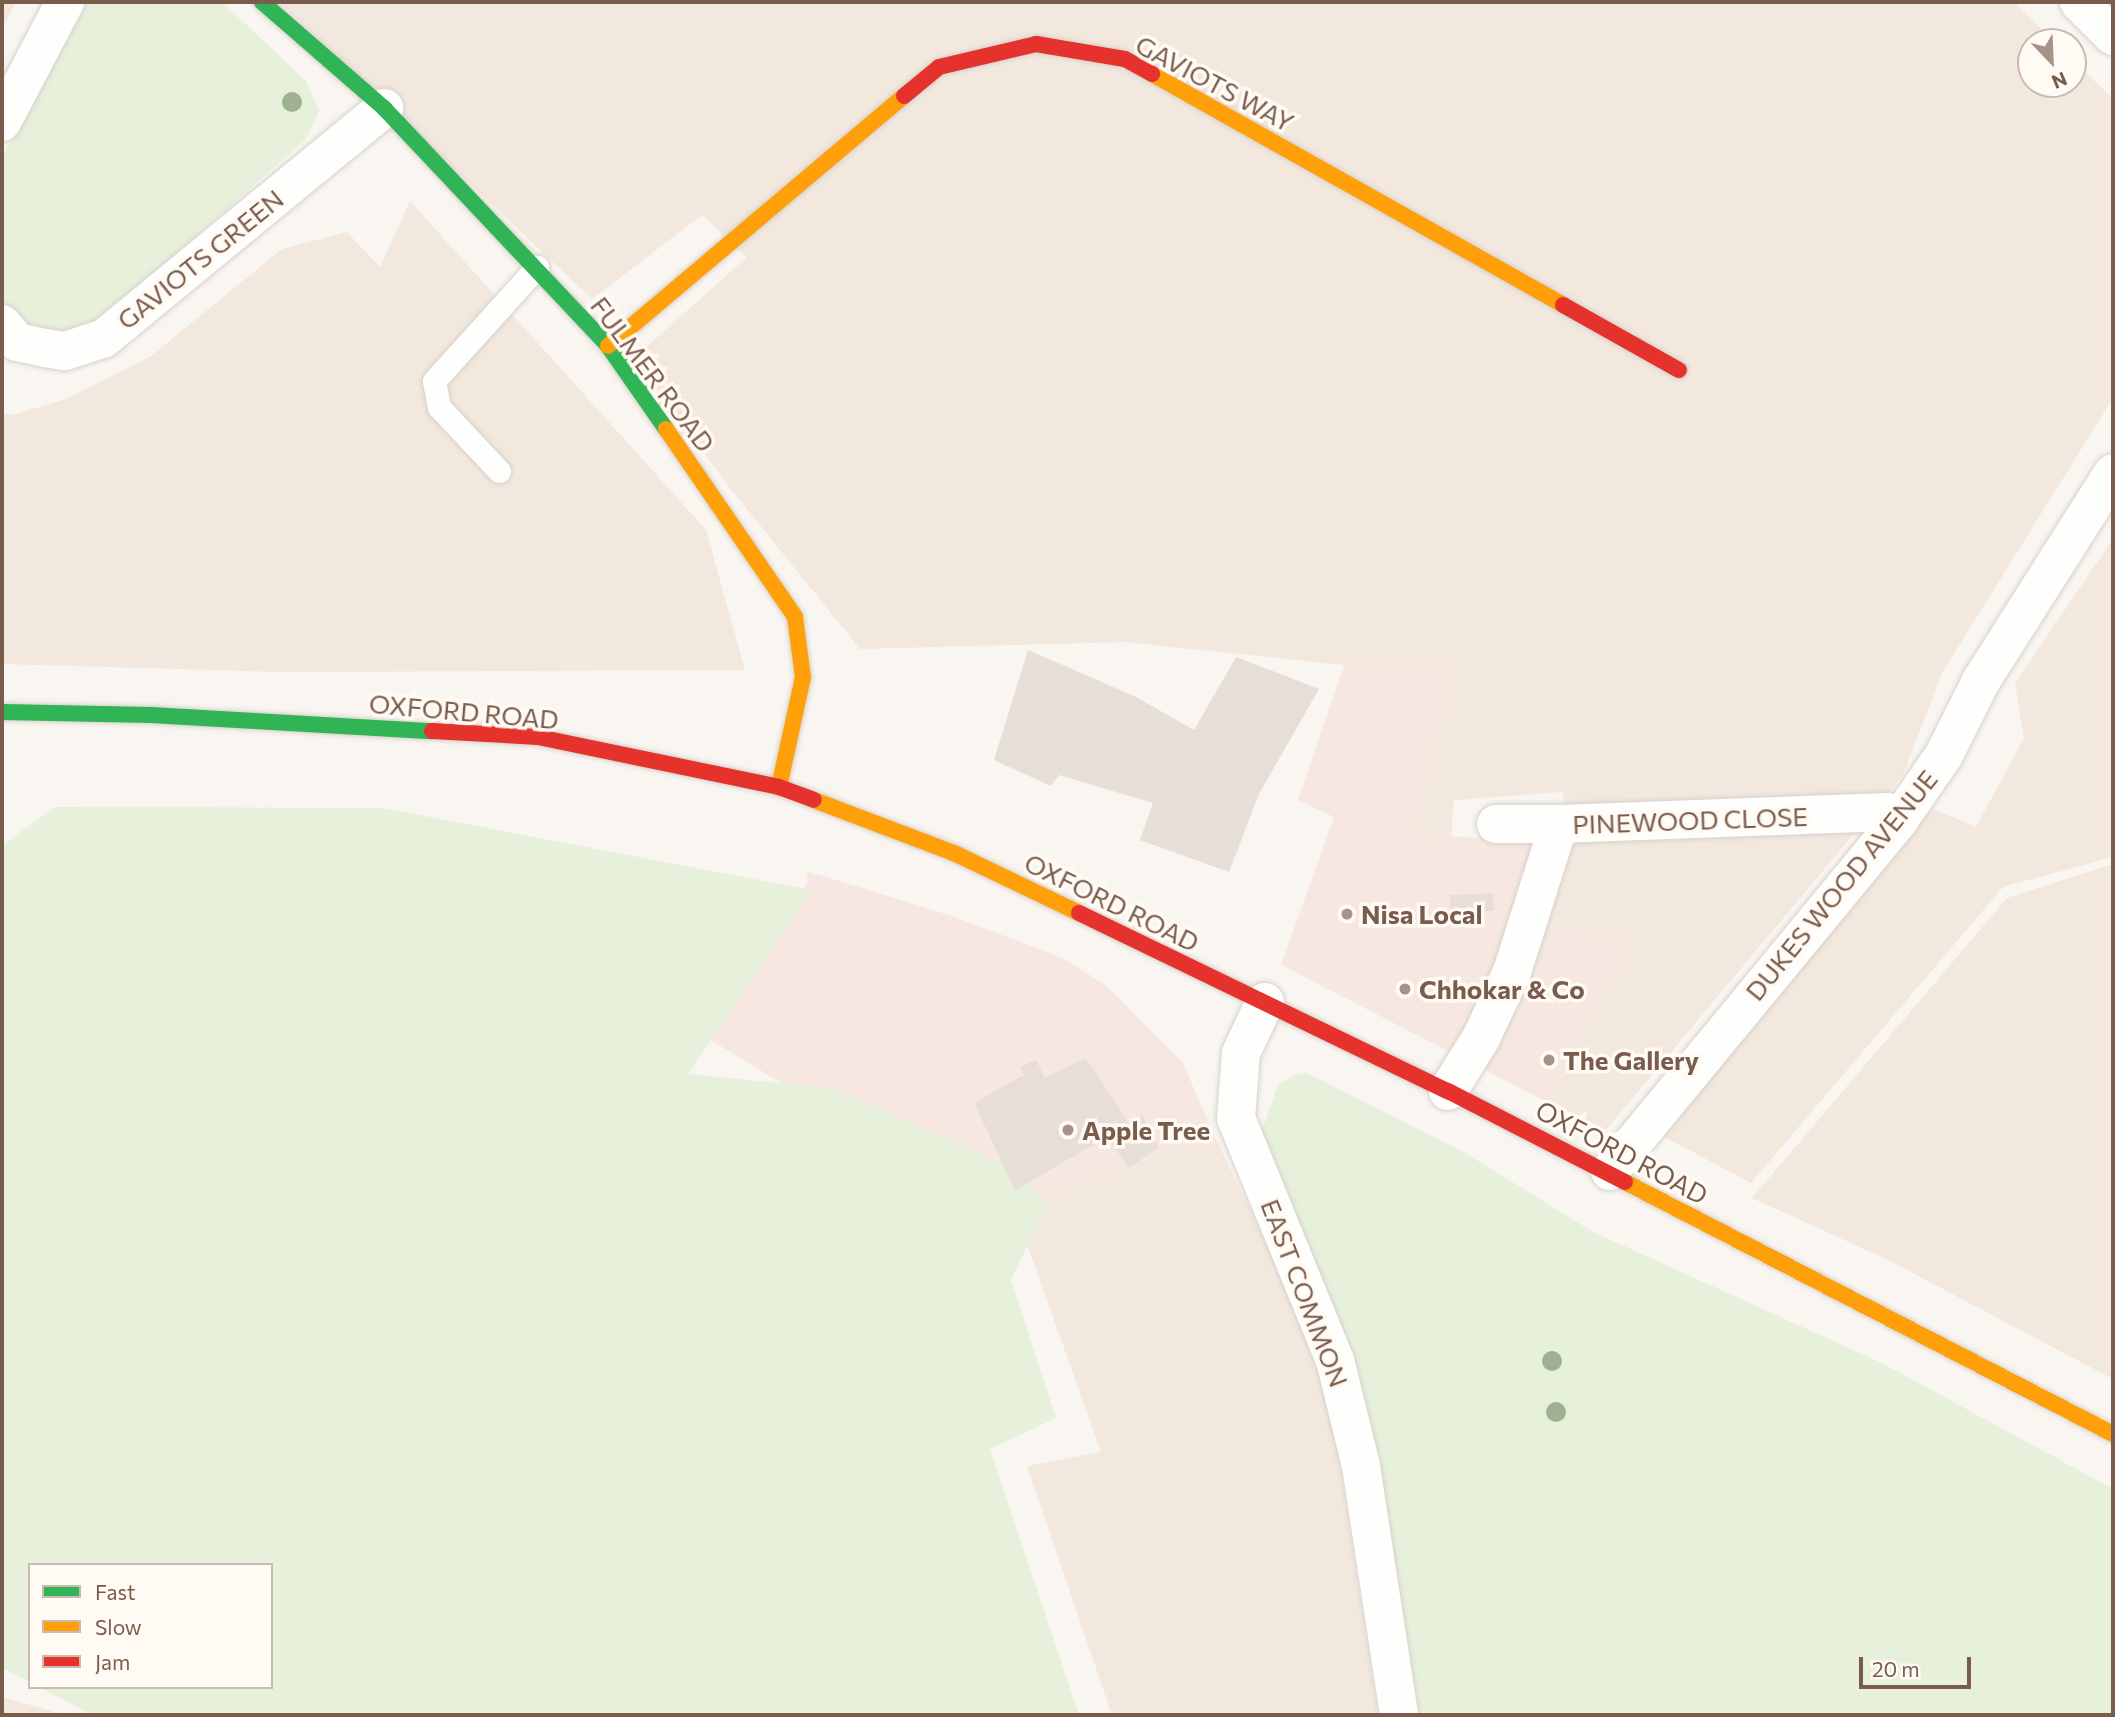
<!DOCTYPE html>
<html>
<head>
<meta charset="utf-8">
<style>
  body { margin:0 }
  #map { position:relative; width:2115px; height:1717px; overflow:hidden; background:#f9f5f0; font-family:Commissioner,sans-serif }
  div>[style] { position:absolute }
  .residential>* { inset:0; background:#f2e8de }
  .commercial>* { inset:0; background:#f6e8e1 }
  .green>* { inset:0; background:#e7f0db }
  .building>* { inset:0; background:#e6ded7; transform-origin:0 0 }
  .roads { filter:drop-shadow(0 0 2px #d7d1cb) drop-shadow(0 0 2px #d7d1cb) }
  .lane>* { height:23px; margin:-11.5px; padding:0 11.5px; transform-origin:11.5px; border-radius:11.5px; background:#fefefd }
  .street>* { height:38px; margin:-19px; padding:0 19px; transform-origin:19px; border-radius:19px; background:#fefefd }
  .fast>* { height:16px; margin:-8px; padding:0 8px; transform-origin:8px; border-radius:8px; background:#30b455 }
  .slow>* { height:16px; margin:-8px; padding:0 8px; transform-origin:8px; border-radius:8px; background:#ff9f0a }
  .jam>* { height:16px; margin:-8px; padding:0 8px; transform-origin:8px; border-radius:8px; background:#e5322d }
  .trees>* { width:20px; height:20px; margin:-10px; border-radius:50%; background:#9eb190 }
  .dots>* { width:19px; height:19px; translate:-50% -50%; box-sizing:border-box; border:4px solid #fffaf3; border-radius:50% }
  span { translate:-50% -50%; white-space:nowrap; text-align:center; line-height:1.15; -webkit-text-stroke:7px #fffaf3; paint-order:stroke }
  .street-label { font-size:26px; color:#7a5c4d }
  .poi-label { font-size:26px; color:#7a5c4d; font-weight:700 }
  .left { translate:0 -50%; text-align:left }
  .frame { position:absolute; inset:0; border:4px solid #7a5c4d; pointer-events:none }
  .legend { position:absolute; left:28px; top:1563px; width:245px; height:126px; box-sizing:border-box; background:#fffaf3; border:2px solid #cabbb1; margin:0; padding:9px 12px; list-style:none; font-size:21px; color:#7a5c4d }
  .legend li { display:flex; align-items:center; gap:14px; height:35px }
  .legend b { width:35px; border:2px solid #cabbb1 }
  .north { position:absolute; left:2017px; top:28px; width:70px; height:70px; box-sizing:border-box; background:#fffaf3; border:2px solid #cabbb1; border-radius:50%; rotate:157deg; font-size:19px; font-weight:700; line-height:28px; text-align:center; color:#7a5c4d }
  .north::after { content:''; display:block; margin:auto; width:24px; height:32px; background:#a69286; clip-path:polygon(50% 0,100% 100%,50% 72%,0 100%) }
  .scale { position:absolute; left:1859px; top:1657px; width:112px; height:32px; box-sizing:border-box; border:4px solid #7a5c4d; border-top:0; padding-left:9px; font-size:21px; line-height:24px; white-space:nowrap; color:#7a5c4d; -webkit-text-stroke:5px #fffaf3; paint-order:stroke }
</style>
</head>
<body>
<div id="map">
  <div class="residential">
    <div style="clip-path:polygon(2px 2px,16px 2px,2px 28px)"></div>
    <div style="clip-path:polygon(279px 2px,2013px 2px,2055px 42px,2031px 42px,2031px 84px,2073px 84px,2073px 60px,2113px 99px,2113px 398px,1942px 673px,1903px 775px,1606px 1130px,1549px 1103px,1630px 943px,1535px 920px,1564px 844px,1563px 792px,1454px 800px,1451px 836px,1415px 841px,1452px 666px,1344px 665px,1126px 642px,860px 649px,730px 488px,634px 358px,747px 257px,702px 215px,592px 299px)"></div>
    <div style="clip-path:polygon(410px 201px,706px 530px,745px 670px,282px 672px,2px 664px,2px 412px,12px 415px,66px 399px,151px 356px,282px 249px,347px 232px,380px 267px)"></div>
    <div style="clip-path:polygon(2113px 539px,2113px 857px,2003px 887px,1751px 1183px,1661px 1135px,1666px 1112px,1933px 809px,1976px 827px,2024px 738px,2015px 683px)"></div>
    <div style="clip-path:polygon(2113px 864px,2113px 1379px,1888px 1260px,1752px 1198px,2007px 898px)"></div>
    <div style="clip-path:polygon(1213px 1133px,1290px 1293px,1332px 1415px,1378px 1715px,1112px 1715px,1027px 1466px,1101px 1452px,1015px 1210px)"></div>
    <div style="clip-path:polygon(2px 1697px,65px 1715px,2px 1715px)"></div>
  </div>
  <div class="commercial">
    <div style="clip-path:polygon(1344px 665px,1452px 666px,1415px 841px,1451px 836px,1564px 844px,1535px 920px,1631px 943px,1549px 1103px,1281px 965px,1334px 817px,1298px 800px)"></div>
    <div style="clip-path:polygon(807px 871px,952px 916px,1065px 959px,1107px 986px,1183px 1063px,1213px 1133px,1015px 1210px,852px 1126px,699px 1033px,808px 882px)"></div>
  </div>
  <div class="green">
    <div style="clip-path:polygon(88px 2px,222px 2px,306px 81px,319px 111px,306px 139px,90px 331px,51px 338px,13px 320px,2px 298px,2px 157px)"></div>
    <div style="clip-path:polygon(54px 807px,383px 808px,811px 890px,688px 1074px,832px 1088px,1005px 1164px,1048px 1202px,1011px 1280px,1056px 1418px,990px 1449px,1079px 1715px,92px 1715px,39px 1687px,271px 1687px,271px 1565px,30px 1565px,30px 1682px,2px 1668px,2px 846px)"></div>
    <div style="clip-path:polygon(1307px 1073px,1462px 1151px,1593px 1232px,1884px 1364px,2113px 1489px,2113px 1715px,1419px 1715px,1378px 1455px,1333px 1307px,1261px 1132px,1278px 1085px,1294px 1075px)"></div>
  </div>
  <div class="building">
    <div style="clip-path:polygon(1028px 650px,1134px 696px,1194px 730px,1236px 657px,1319px 689px,1259px 794px,1229px 872px,1140px 840px,1153px 803px,1059px 775px,1051px 786px,994px 760px)"></div>
    <div style="left:1493px;top:893px;width:18px;height:43px;rotate:87deg"></div>
    <div style="clip-path:polygon(1086px 1058px,1129px 1123px,1142px 1115px,1159px 1147px,1129px 1168px,1107px 1137px,1015px 1190px,974px 1103px,1024px 1075px,1020px 1067px,1036px 1060px,1045px 1078px)"></div>
  </div>
  <div class="roads">
    <div class="lane">
      <div style="left:499px;top:471px;width:88px;rotate:-133.2deg"></div>
      <div style="left:439px;top:407px;width:26px;rotate:-101deg"></div>
      <div style="left:434px;top:381px;width:154px;rotate:-47.9deg"></div>
    </div>
    <div class="street">
      <div style="left:2079px;top:2px;width:48px;rotate:45deg"></div>
      <div style="left:2px;top:122px;width:136px;rotate:-62.3deg"></div>
      <div style="left:2px;top:324px;width:23px;rotate:50deg"></div>
      <div style="left:17px;top:342px;width:29px;rotate:12deg"></div>
      <div style="left:45px;top:348px;width:20px;rotate:9deg"></div>
      <div style="left:65px;top:351px;width:40px;rotate:-18deg"></div>
      <div style="left:103px;top:339px;width:364px;rotate:-39.4deg"></div>
      <div style="left:1496px;top:824px;width:63px"></div>
      <div style="left:1265px;top:1002px;width:56px;rotate:115.2deg"></div>
      <div style="left:1241px;top:1053px;width:65px;rotate:94.4deg"></div>
      <div style="left:1236px;top:1118px;width:261px;rotate:67.8deg"></div>
      <div style="left:1335px;top:1360px;width:109px;rotate:76.2deg"></div>
      <div style="left:1361px;top:1466px;width:252px;rotate:81.3deg"></div>
      <div style="left:1448px;top:1091px;width:62px;rotate:-58.1deg"></div>
      <div style="left:1481px;top:1038px;width:73px;rotate:-64.8deg"></div>
      <div style="left:1512px;top:972px;width:155px;rotate:-72.4deg"></div>
      <div style="left:1559px;top:824px;width:328px;rotate:-2.1deg"></div>
      <div style="left:1887px;top:812px;width:14px;rotate:34deg"></div>
      <div style="left:1610px;top:1171px;width:455px;rotate:-50.5deg"></div>
      <div style="left:1899px;top:820px;width:79px;rotate:-55.3deg"></div>
      <div style="left:1944px;top:755px;width:83px;rotate:-63.4deg"></div>
      <div style="left:1981px;top:681px;width:246px;rotate:-57.6deg"></div>
    </div>
    <div class="fast">
      <div style="left:262px;top:2px;width:162px;rotate:41deg"></div>
      <div style="left:384px;top:108px;width:327px;rotate:46.7deg"></div>
      <div style="left:608px;top:346px;width:101px;rotate:55.1deg"></div>
      <div style="left:2px;top:712px;width:149px;rotate:1.2deg"></div>
      <div style="left:151px;top:715px;width:281px;rotate:3.3deg"></div>
    </div>
    <div class="slow">
      <div style="left:1152px;top:74px;width:471px;rotate:29.3deg"></div>
      <div style="left:608px;top:346px;width:387px;rotate:-40.2deg"></div>
      <div style="left:666px;top:429px;width:228px;rotate:55.5deg"></div>
      <div style="left:795px;top:617px;width:61px;rotate:82.4deg"></div>
      <div style="left:803px;top:677px;width:113px;rotate:102.3deg"></div>
      <div style="left:814px;top:800px;width:152px;rotate:20.8deg"></div>
      <div style="left:956px;top:854px;width:136px;rotate:25.6deg"></div>
      <div style="left:1625px;top:1182px;width:549px;rotate:27.31deg"></div>
    </div>
    <div class="jam">
      <div style="left:904px;top:96px;width:45px;rotate:-39.6deg"></div>
      <div style="left:939px;top:67px;width:100px;rotate:-13.3deg"></div>
      <div style="left:1036px;top:44px;width:90px;rotate:9.6deg"></div>
      <div style="left:1125px;top:59px;width:31px;rotate:29deg"></div>
      <div style="left:1563px;top:305px;width:133px;rotate:29.3deg"></div>
      <div style="left:432px;top:731px;width:106px;rotate:3.2deg"></div>
      <div style="left:538px;top:737px;width:246px;rotate:11.7deg"></div>
      <div style="left:779px;top:787px;width:37px;rotate:20deg"></div>
      <div style="left:1079px;top:913px;width:410px;rotate:25.8deg"></div>
      <div style="left:1448px;top:1091px;width:199px;rotate:27.2deg"></div>
    </div>
  </div>
  <div class="trees">
    <div style="left:292px;top:102px"></div>
    <div style="left:1552px;top:1361px"></div>
    <div style="left:1556px;top:1412px"></div>
  </div>
  <div class="dots">
    <div style="left:1347px;top:914px;background:#a69286"></div>
    <div style="left:1405px;top:989px;background:#a69286"></div>
    <div style="left:1549px;top:1060px;background:#a69286"></div>
    <div style="left:1068px;top:1130px;background:#a69286"></div>
  </div>
  <div class="street-label">
    <span style="left:1215px;top:83px;rotate:28deg">GAVIOTS WAY</span>
    <span style="left:200px;top:259px;rotate:-39deg">GAVIOTS GREEN</span>
    <span style="left:653px;top:374px;rotate:53deg">FULMER ROAD</span>
    <span style="left:464px;top:711px;rotate:5deg">OXFORD ROAD</span>
    <span style="left:1690px;top:820px;rotate:-2deg">PINEWOOD CLOSE</span>
    <span style="left:1841px;top:885px;rotate:-51deg">DUKES WOOD AVENUE</span>
    <span style="left:1112px;top:902px;rotate:26deg">OXFORD ROAD</span>
    <span style="left:1622px;top:1152px;rotate:28deg">OXFORD ROAD</span>
    <span style="left:1305px;top:1293px;rotate:69deg">EAST COMMON</span>
  </div>
  <div class="poi-label">
    <span class="left" style="left:1361px;top:914px">Nisa Local</span>
    <span class="left" style="left:1419px;top:989px">Chhokar &amp; Co</span>
    <span class="left" style="left:1563px;top:1060px">The Gallery</span>
    <span class="left" style="left:1082px;top:1130px">Apple Tree</span>
  </div>
  <div class="frame"></div>
  <ul class="legend">
  <li><b style="height:9px;background:#30b455"></b>Fast</li>
  <li><b style="height:9px;background:#ff9f0a"></b>Slow</li>
  <li><b style="height:9px;background:#e5322d"></b>Jam</li>
  </ul>
  <div class="north">N</div>
  <div class="scale">20 m</div>
</div>
</body>
</html>
